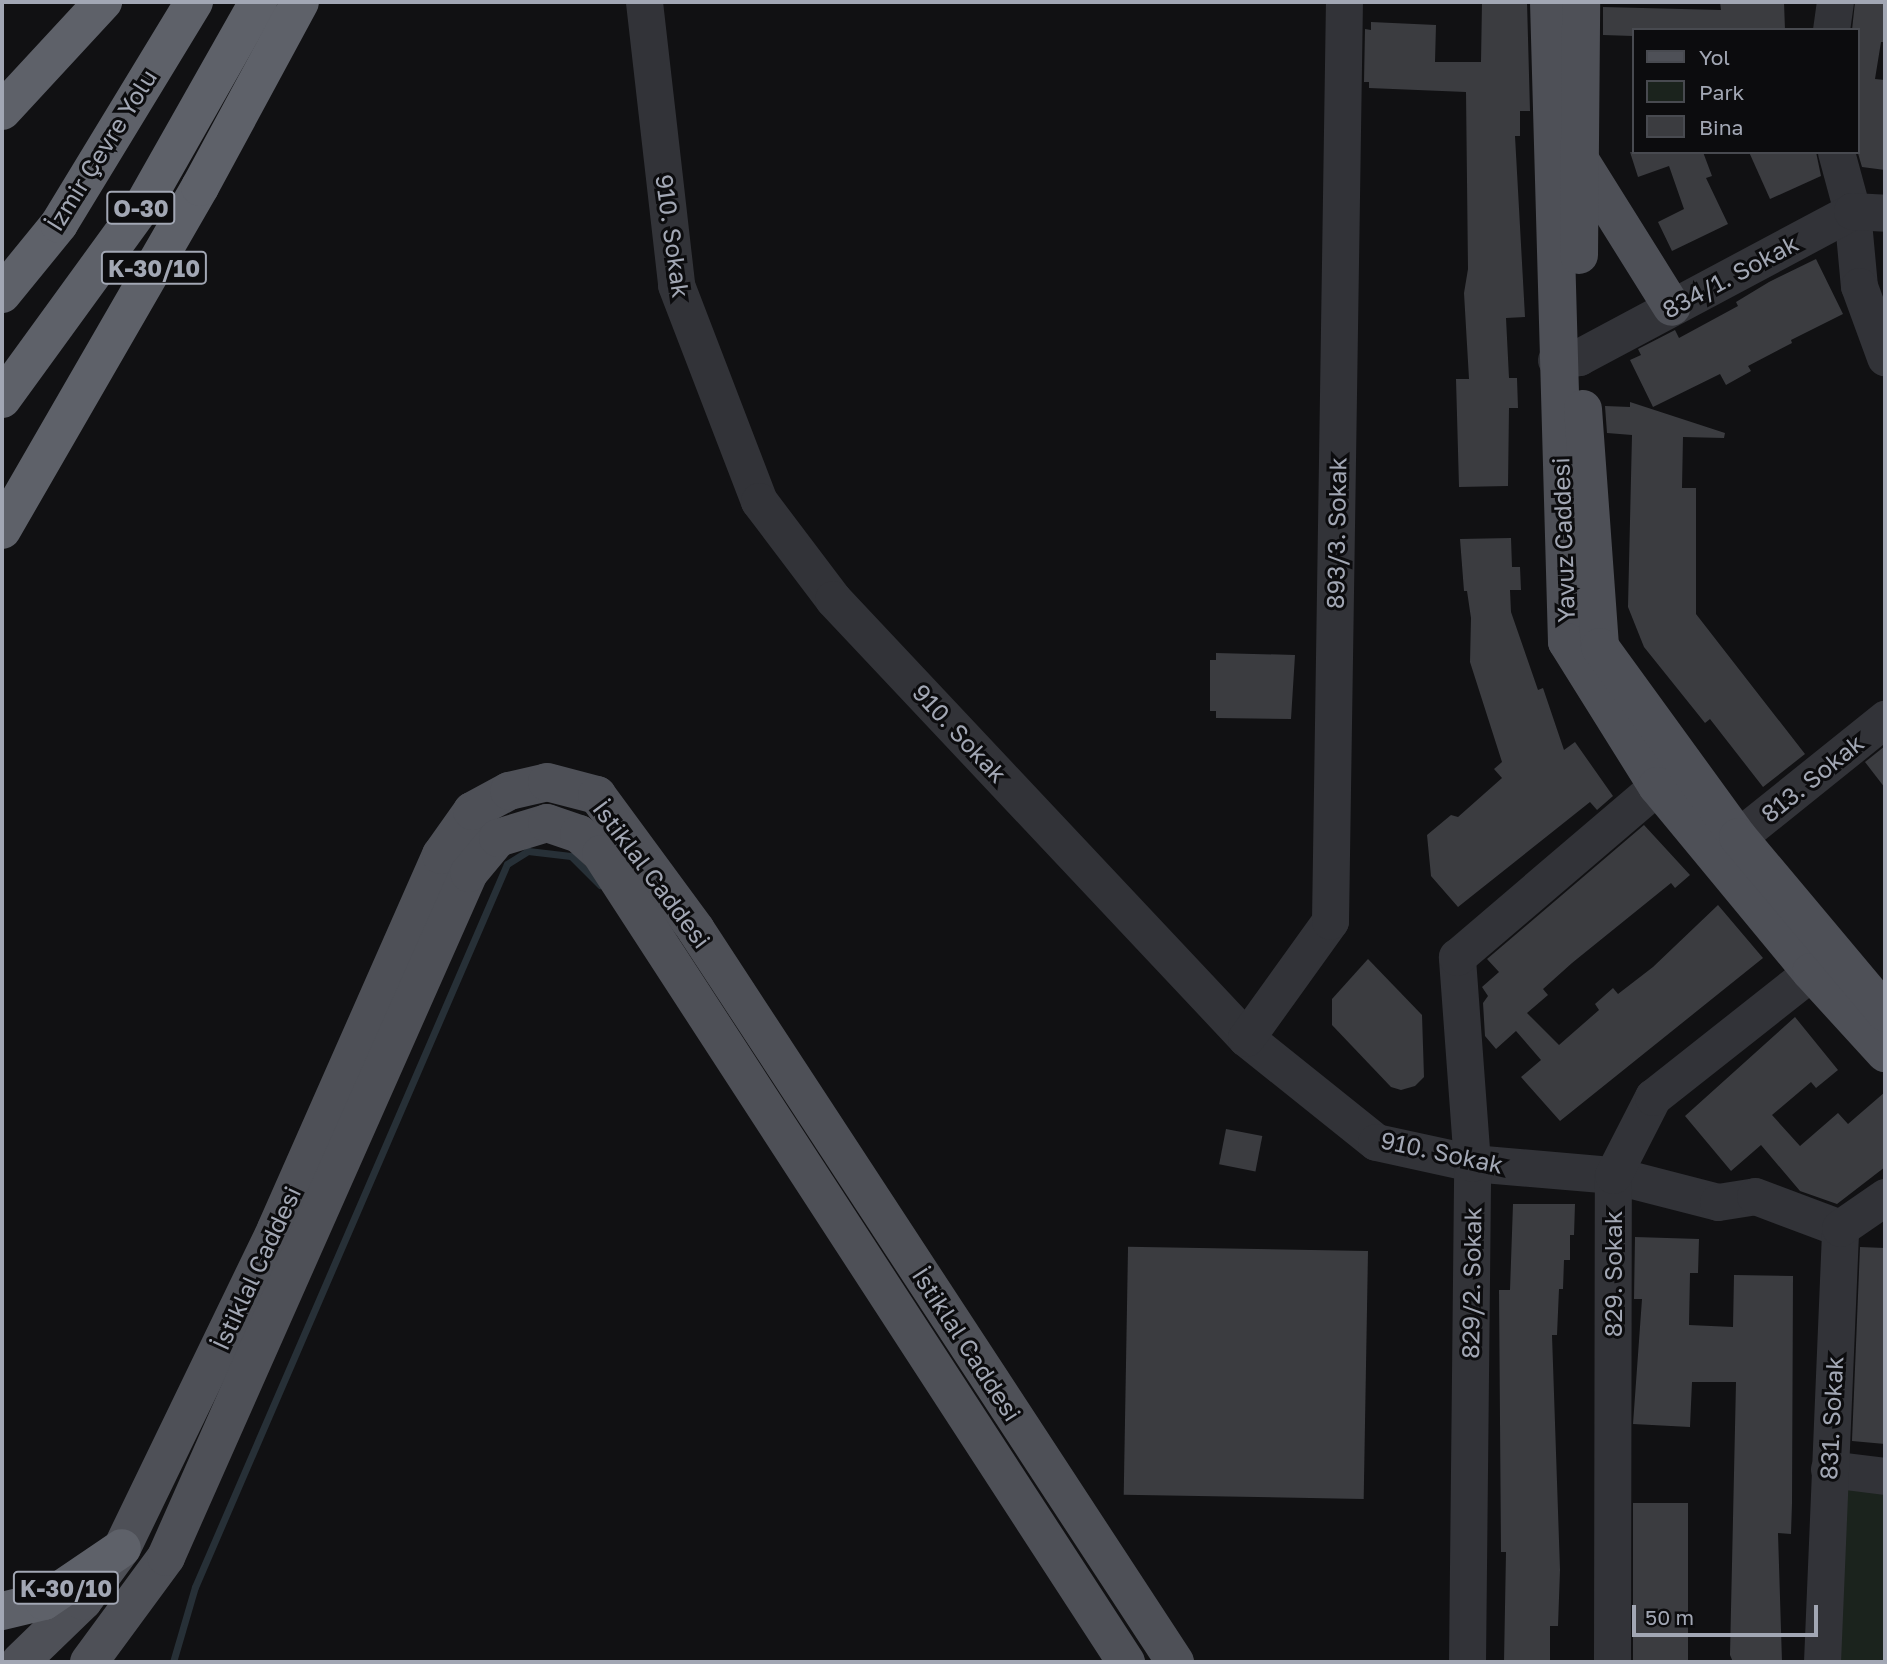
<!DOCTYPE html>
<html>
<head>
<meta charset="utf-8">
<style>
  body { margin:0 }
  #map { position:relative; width:1887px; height:1664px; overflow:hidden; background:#111113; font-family:"Golos Text",sans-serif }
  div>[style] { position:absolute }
  .green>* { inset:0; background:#1b231d }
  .stream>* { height:7px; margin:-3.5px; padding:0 3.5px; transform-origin:3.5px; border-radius:3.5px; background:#273037 }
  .building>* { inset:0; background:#3b3c40; transform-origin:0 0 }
  .minor>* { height:37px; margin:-18.5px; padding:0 18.5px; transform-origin:18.5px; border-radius:18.5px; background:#323338 }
  .major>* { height:38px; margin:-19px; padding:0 19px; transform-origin:19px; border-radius:19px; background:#4e5057 }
  .highway>* { height:38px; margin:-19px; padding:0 19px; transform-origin:19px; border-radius:19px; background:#5e6169 }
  span { translate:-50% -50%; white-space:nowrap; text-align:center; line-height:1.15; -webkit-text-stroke:6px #0c0c0e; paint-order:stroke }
  .shield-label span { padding:2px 5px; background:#0c0c0e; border:2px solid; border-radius:5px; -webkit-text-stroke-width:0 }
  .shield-label { font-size:23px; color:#a2a7b4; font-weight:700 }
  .street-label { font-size:24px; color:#a2a7b4 }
  .frame { position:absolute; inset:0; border:4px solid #a2a7b4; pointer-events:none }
  .legend { position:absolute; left:1632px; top:28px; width:228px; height:126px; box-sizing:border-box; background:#0c0c0e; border:2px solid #484a50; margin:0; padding:9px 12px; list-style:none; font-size:21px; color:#a2a7b4 }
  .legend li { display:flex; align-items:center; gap:14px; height:35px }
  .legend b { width:35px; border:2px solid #484a50 }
  .scale { position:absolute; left:1632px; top:1605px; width:186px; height:32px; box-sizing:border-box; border:4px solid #a2a7b4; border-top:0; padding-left:9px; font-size:21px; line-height:24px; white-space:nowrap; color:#a2a7b4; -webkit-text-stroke:5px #0c0c0e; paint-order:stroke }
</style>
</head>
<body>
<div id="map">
  <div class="green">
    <div style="clip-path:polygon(1829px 1469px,1885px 1476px,1885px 1662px,1822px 1662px)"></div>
  </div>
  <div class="stream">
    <div style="left:173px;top:1662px;width:78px;rotate:-73.7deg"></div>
    <div style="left:195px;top:1587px;width:787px;rotate:-66.66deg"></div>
    <div style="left:507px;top:864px;width:25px;rotate:-32deg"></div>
    <div style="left:528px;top:851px;width:43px;rotate:6.6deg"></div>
    <div style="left:571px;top:856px;width:41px;rotate:45deg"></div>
  </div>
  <div class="building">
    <div style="clip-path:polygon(1482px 2px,1527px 2px,1530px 111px,1520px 111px,1520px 136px,1515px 136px,1525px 317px,1506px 318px,1509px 378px,1517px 378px,1518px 408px,1509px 408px,1508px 486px,1459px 487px,1456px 379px,1469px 379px,1464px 293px,1468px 269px,1466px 92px,1369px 88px,1369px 82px,1364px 82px,1365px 29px,1371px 30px,1371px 22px,1436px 25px,1435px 62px,1481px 62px)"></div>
    <div style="clip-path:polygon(1720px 2px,1784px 2px,1785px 30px,1633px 30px,1633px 36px,1603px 35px,1603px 7px,1721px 10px)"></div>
    <div style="clip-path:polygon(1855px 2px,1885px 2px,1885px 42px,1881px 42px,1875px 79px,1885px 80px,1885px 170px,1862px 167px,1857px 150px,1857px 30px,1852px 30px)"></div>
    <div style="clip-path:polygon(1630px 152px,1703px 152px,1712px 176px,1706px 178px,1728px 224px,1672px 251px,1658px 222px,1684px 209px,1669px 166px,1638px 177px)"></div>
    <div style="clip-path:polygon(1749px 152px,1816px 152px,1821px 176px,1770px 199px)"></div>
    <div style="clip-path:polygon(1816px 259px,1843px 314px,1791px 340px,1792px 343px,1748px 366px,1751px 371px,1726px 385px,1720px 374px,1653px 407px,1630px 360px,1641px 355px,1638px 349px,1675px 330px,1679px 338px,1738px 306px,1736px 302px,1769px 282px)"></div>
    <div style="clip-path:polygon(1630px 402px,1725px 433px,1724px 438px,1683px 437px,1682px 488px,1696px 488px,1696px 614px,1805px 754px,1763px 787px,1710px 719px,1705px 723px,1644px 647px,1628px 607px,1632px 435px,1607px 433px,1605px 406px,1630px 407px)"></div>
    <div style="clip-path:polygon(1511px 538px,1512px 567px,1520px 567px,1521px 590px,1510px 590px,1511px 612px,1538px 690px,1543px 688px,1564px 750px,1575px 742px,1613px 796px,1597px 810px,1590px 802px,1458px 907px,1431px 876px,1427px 835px,1451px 815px,1458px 817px,1502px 778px,1494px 769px,1502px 762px,1470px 662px,1471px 618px,1467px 591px,1464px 591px,1460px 539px)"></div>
    <div style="clip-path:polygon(1216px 653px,1295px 655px,1291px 719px,1216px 718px,1216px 711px,1210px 711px,1210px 660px,1216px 660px)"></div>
    <div style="clip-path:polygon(1885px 746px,1885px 788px,1865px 762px)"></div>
    <div style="clip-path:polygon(1644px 825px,1690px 875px,1675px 888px,1671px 883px,1572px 963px,1543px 989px,1548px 995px,1527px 1013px,1559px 1045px,1599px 1010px,1595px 1004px,1613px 988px,1618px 994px,1653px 967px,1718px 905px,1763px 958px,1560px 1121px,1521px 1077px,1541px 1060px,1516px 1031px,1496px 1049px,1485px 1036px,1483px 1003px,1488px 996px,1482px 987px,1499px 972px,1487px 959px)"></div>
    <div style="clip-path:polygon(1368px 959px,1422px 1015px,1424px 1077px,1415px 1086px,1401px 1090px,1391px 1087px,1332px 1025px,1332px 999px)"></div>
    <div style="clip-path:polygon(1795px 1017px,1838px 1070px,1816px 1088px,1811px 1082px,1772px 1115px,1800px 1146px,1838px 1113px,1848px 1124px,1885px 1092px,1885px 1167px,1837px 1204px,1800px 1191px,1761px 1145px,1731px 1171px,1685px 1116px)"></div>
    <div style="left:1226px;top:1129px;width:37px;height:36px;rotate:11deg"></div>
    <div style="clip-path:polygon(1513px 1204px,1575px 1204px,1574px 1235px,1570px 1235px,1570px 1260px,1564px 1260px,1563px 1289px,1559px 1289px,1557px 1335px,1552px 1335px,1560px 1570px,1558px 1626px,1550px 1626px,1550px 1662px,1504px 1662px,1506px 1552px,1501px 1552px,1499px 1290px,1510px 1290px)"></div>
    <div style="clip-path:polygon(1635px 1237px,1699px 1239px,1698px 1273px,1690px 1273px,1689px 1325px,1733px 1327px,1734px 1275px,1793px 1276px,1792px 1503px,1791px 1534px,1778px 1533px,1782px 1662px,1733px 1662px,1730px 1655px,1736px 1382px,1692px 1382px,1690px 1427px,1633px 1424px,1642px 1299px,1634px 1299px)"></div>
    <div style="clip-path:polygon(1860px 1247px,1885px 1248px,1885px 1444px,1852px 1441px)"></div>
    <div style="left:1368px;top:1251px;width:248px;height:240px;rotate:91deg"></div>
    <div style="left:1633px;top:1503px;width:55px;height:159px"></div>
  </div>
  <div class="minor">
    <div style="left:644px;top:2px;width:285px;rotate:83.5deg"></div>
    <div style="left:676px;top:285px;width:231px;rotate:69deg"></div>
    <div style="left:759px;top:501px;width:123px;rotate:52.9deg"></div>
    <div style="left:833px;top:599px;width:603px;rotate:46.75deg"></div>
    <div style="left:1246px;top:1038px;width:166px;rotate:38.7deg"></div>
    <div style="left:1376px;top:1142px;width:98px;rotate:12.3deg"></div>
    <div style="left:1472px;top:1163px;width:142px;rotate:4.9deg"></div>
    <div style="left:1613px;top:1175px;width:108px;rotate:14.4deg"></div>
    <div style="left:1718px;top:1202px;width:37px;rotate:-9deg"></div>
    <div style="left:1755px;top:1196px;width:91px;rotate:20.6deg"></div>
    <div style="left:1831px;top:30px;width:28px;rotate:-82deg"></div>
    <div style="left:1836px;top:152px;width:61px;rotate:74.8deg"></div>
    <div style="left:1852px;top:211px;width:75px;rotate:84.7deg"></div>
    <div style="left:1859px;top:286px;width:76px;rotate:69.9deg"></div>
    <div style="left:1556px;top:360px;width:23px;rotate:-7deg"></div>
    <div style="left:1579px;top:357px;width:310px;rotate:-28.1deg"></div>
    <div style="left:1852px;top:211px;width:33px;rotate:3deg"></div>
    <div style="left:1738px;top:837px;width:189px;rotate:-38.8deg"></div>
    <div style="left:1246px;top:1038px;width:144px;rotate:-54.3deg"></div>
    <div style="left:1330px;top:921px;width:919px;rotate:-89.13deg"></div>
    <div style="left:1829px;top:1469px;width:56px;rotate:7.1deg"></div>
    <div style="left:1467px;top:1662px;width:499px;rotate:-89.4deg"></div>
    <div style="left:1472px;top:1163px;width:207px;rotate:-94.2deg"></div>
    <div style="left:1457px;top:957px;width:263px;rotate:-40.5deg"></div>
    <div style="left:1612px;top:1662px;width:487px;rotate:-89.9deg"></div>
    <div style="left:1613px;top:1175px;width:88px;rotate:-62.9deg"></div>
    <div style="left:1653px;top:1097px;width:201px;rotate:-38.3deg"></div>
    <div style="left:1822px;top:1662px;width:434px;rotate:-87.6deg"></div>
    <div style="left:1840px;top:1228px;width:55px;rotate:-34.6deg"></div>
  </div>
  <div class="major">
    <div style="left:1549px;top:2px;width:640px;rotate:88.39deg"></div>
    <div style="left:1567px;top:642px;width:170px;rotate:58deg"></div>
    <div style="left:1657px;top:786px;width:241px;rotate:50.4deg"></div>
    <div style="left:1811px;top:972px;width:110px;rotate:47.6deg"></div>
    <div style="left:1580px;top:160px;width:173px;rotate:58deg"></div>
    <div style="left:1579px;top:255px;width:253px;rotate:-89.5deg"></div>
    <div style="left:1583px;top:409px;width:239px;rotate:85.9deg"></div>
    <div style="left:1600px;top:647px;width:235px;rotate:54deg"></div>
    <div style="left:1738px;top:837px;width:229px;rotate:50deg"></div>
    <div style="left:20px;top:1662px;width:88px;rotate:-44.1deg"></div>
    <div style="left:83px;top:1601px;width:66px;rotate:-53.7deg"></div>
    <div style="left:122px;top:1548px;width:354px;rotate:-64.2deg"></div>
    <div style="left:276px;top:1229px;width:409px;rotate:-66.2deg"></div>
    <div style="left:441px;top:855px;width:54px;rotate:-54.8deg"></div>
    <div style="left:472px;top:811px;width:42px;rotate:-28.4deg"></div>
    <div style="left:509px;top:791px;width:39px;rotate:-13deg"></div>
    <div style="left:547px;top:782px;width:52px;rotate:14.6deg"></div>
    <div style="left:597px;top:795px;width:167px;rotate:53.7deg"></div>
    <div style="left:696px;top:930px;width:875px;rotate:56.8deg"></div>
    <div style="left:89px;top:1662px;width:130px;rotate:-53.7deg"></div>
    <div style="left:166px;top:1557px;width:748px;rotate:-66.11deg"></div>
    <div style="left:469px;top:873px;width:45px;rotate:-50.4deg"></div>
    <div style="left:498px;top:838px;width:51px;rotate:-17deg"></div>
    <div style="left:547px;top:823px;width:34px;rotate:19deg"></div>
    <div style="left:579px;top:834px;width:30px;rotate:42deg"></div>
    <div style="left:601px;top:854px;width:964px;rotate:56.99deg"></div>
  </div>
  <div class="highway">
    <div style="left:2px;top:111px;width:149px;rotate:-47.2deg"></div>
    <div style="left:2px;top:294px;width:90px;rotate:-50.8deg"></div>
    <div style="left:59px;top:224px;width:260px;rotate:-58.7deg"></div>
    <div style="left:2px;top:399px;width:243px;rotate:-54deg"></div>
    <div style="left:145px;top:202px;width:230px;rotate:-60.5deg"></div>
    <div style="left:2px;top:530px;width:396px;rotate:-60deg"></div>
    <div style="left:200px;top:187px;width:210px;rotate:-61.6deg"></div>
    <div style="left:2px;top:1611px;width:43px;rotate:-13.4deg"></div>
    <div style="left:44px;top:1601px;width:94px;rotate:-34.2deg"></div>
  </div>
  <div class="shield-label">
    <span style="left:141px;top:208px">O-30</span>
    <span style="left:154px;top:268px">K-30/10</span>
    <span style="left:66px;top:1588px">K-30/10</span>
  </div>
  <div class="street-label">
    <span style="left:101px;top:150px;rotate:-58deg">İzmir Çevre Yolu</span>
    <span style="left:673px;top:236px;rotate:82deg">910. Sokak</span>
    <span style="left:1730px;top:276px;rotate:-28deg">834/1. Sokak</span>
    <span style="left:1336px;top:533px;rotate:-89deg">893/3. Sokak</span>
    <span style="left:1563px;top:540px;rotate:-92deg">Yavuz Caddesi</span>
    <span style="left:960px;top:733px;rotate:47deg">910. Sokak</span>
    <span style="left:1812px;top:778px;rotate:-39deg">813. Sokak</span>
    <span style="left:652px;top:874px;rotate:53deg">İstiklal Caddesi</span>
    <span style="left:1442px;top:1152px;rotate:12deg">910. Sokak</span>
    <span style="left:256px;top:1268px;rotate:-65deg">İstiklal Caddesi</span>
    <span style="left:1613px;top:1274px;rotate:-90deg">829. Sokak</span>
    <span style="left:1471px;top:1283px;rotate:-89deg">829/2. Sokak</span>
    <span style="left:967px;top:1344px;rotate:57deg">İstiklal Caddesi</span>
    <span style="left:1831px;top:1418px;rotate:-87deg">831. Sokak</span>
  </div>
  <div class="frame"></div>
  <ul class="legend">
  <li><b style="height:9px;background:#4e5057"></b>Yol</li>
  <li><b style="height:19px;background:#1b231d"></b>Park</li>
  <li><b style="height:19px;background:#3b3c40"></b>Bina</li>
  </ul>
  <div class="scale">50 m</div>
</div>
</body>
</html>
